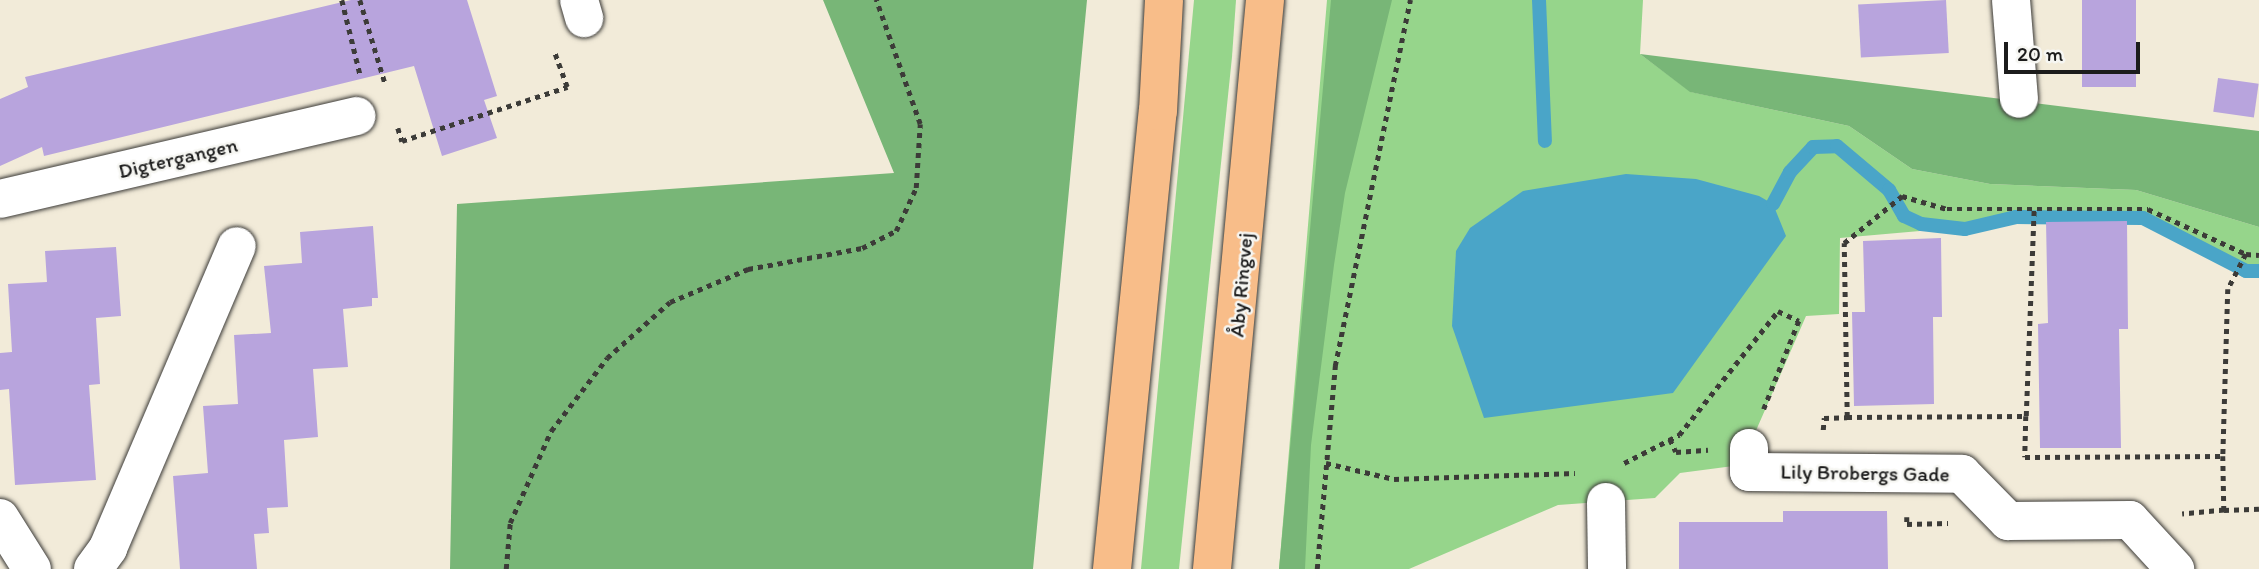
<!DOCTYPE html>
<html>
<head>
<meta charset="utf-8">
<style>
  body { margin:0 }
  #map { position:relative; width:2259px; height:569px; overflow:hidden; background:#f2ebd9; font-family:Itim,sans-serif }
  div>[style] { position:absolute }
  .green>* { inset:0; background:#96d58b }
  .forest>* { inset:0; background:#78b677 }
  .water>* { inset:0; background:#4aa5c8 }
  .stream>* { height:14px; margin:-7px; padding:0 7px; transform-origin:7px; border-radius:7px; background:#4aa5c8 }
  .building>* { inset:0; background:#b8a4dd; transform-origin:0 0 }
  .path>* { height:4.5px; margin-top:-2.25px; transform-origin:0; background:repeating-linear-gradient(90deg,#3c3b38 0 5px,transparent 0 10px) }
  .roads { filter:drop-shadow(0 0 2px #3c3b38) drop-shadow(0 0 2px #3c3b38) }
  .minor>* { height:38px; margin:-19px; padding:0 19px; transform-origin:19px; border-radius:19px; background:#fff }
  .major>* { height:38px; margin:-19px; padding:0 19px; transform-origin:19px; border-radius:19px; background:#f8bd89 }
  span { translate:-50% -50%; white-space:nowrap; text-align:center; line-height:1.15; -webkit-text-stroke:5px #f6f6f2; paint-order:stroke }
  .street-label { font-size:21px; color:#1c1c1c }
  .scale { position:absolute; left:2004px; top:42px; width:136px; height:32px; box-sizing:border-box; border:4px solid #1c1c1c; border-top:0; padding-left:9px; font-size:21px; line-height:24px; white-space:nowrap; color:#1c1c1c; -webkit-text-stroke:5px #f6f6f2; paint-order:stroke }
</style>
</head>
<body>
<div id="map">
  <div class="green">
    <div style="clip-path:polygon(1194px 0,1236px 0,1232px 57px,1179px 569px,1141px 569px)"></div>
    <div style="clip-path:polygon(1327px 0,1643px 0,1640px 54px,1691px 92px,1849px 126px,1912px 169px,1990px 184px,2136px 190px,2259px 227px,2259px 276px,2245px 276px,2137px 220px,2046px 220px,1840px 238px,1839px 314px,1806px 316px,1741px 465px,1680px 473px,1655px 498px,1558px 505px,1409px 569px,1279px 569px)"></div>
  </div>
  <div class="forest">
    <div style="clip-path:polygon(823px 0,1087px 0,1033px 569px,450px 569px,457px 204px,894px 173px)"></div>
    <div style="clip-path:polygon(1331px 0,1392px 0,1345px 193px,1334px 265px,1311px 445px,1305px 569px,1279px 569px)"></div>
    <div style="clip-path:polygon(1640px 54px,2259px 131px,2259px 227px,2136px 190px,1990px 184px,1912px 169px,1849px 126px,1690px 92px)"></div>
  </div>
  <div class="water">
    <div style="clip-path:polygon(1626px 174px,1696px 179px,1759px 196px,1773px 204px,1786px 236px,1673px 393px,1484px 418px,1452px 326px,1456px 251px,1470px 228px,1523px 191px)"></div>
  </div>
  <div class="stream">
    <div style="left:1539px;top:0;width:141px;rotate:87.6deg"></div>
    <div style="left:1773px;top:204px;width:36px;rotate:-62deg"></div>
    <div style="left:1790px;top:172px;width:34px;rotate:-47deg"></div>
    <div style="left:1813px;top:147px;width:24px;rotate:-2deg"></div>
    <div style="left:1837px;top:146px;width:68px;rotate:40.2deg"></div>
    <div style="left:1889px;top:190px;width:30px;rotate:60deg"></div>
    <div style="left:1904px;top:216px;width:19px;rotate:25deg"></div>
    <div style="left:1921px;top:224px;width:44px;rotate:6.5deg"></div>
    <div style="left:1965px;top:229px;width:52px;rotate:-13.2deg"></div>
    <div style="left:2016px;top:217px;width:127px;rotate:0.5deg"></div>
    <div style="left:2143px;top:218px;width:116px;rotate:27.2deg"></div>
    <div style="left:2246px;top:271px;width:13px"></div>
  </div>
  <div class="building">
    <div style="clip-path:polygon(351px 0,467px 0,497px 96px,484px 100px,497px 138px,442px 156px,414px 66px,44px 156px,42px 147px,0 166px,0 99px,28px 87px,25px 77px)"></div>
    <div style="left:1946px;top:0;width:53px;height:88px;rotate:87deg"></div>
    <div style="left:2082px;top:0;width:54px;height:87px"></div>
    <div style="left:2218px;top:78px;width:41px;height:34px;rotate:8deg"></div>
    <div style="clip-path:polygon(2127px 221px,2128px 329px,2119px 329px,2121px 448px,2040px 448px,2038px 324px,2048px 323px,2046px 222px)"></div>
    <div style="clip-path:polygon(373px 226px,378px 298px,372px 298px,372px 306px,343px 309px,348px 367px,313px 369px,318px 437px,284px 440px,288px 507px,267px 508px,269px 533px,254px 534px,257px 569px,180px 569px,173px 476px,208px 473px,203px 406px,238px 404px,234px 335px,271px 333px,264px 266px,302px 263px,300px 232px)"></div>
    <div style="clip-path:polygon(1941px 238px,1942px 317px,1933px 317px,1934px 404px,1854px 406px,1852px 312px,1865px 312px,1863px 241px)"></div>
    <div style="clip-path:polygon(116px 247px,121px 316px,96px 318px,100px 384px,89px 385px,96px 480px,15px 485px,9px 389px,0 390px,0 353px,12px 352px,8px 284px,47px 282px,45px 251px)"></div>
    <div style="clip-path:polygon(1783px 511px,1887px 511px,1888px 569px,1679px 569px,1679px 522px,1783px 522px)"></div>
  </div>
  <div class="path">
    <div style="left:342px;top:0;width:76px;rotate:76.3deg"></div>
    <div style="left:360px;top:0;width:87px;rotate:73.2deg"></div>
    <div style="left:398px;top:128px;width:14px;rotate:73deg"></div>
    <div style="left:402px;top:141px;width:174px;rotate:-18.1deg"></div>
    <div style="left:567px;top:87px;width:38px;rotate:-110deg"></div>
    <div style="left:2246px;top:254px;width:13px;rotate:4deg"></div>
    <div style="left:2026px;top:416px;width:210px;rotate:-87.8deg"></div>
    <div style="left:1847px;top:417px;width:179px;rotate:-0.3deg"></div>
    <div style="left:2026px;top:416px;width:41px;rotate:91.4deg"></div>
    <div style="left:2025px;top:457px;width:198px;rotate:-0.3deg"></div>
    <div style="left:2223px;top:456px;width:54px;rotate:88.9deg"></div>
    <div style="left:2224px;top:510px;width:42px;rotate:174.6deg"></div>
    <div style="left:1823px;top:430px;width:12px;rotate:-85deg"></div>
    <div style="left:1824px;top:418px;width:23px;rotate:-2deg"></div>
    <div style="left:1847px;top:417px;width:174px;rotate:-91deg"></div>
    <div style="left:1844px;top:243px;width:75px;rotate:-39deg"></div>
    <div style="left:1902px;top:196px;width:47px;rotate:16.1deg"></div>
    <div style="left:1947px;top:209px;width:201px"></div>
    <div style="left:2148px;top:209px;width:108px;rotate:24.7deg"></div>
    <div style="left:2246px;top:254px;width:39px;rotate:117deg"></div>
    <div style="left:2228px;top:289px;width:167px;rotate:91.7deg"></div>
    <div style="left:1670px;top:439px;width:14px;rotate:65deg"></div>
    <div style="left:1676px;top:452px;width:32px;rotate:-4deg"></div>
    <div style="left:1326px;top:463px;width:70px;rotate:13.2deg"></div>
    <div style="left:1394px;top:479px;width:181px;rotate:-1.9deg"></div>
    <div style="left:1624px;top:463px;width:62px;rotate:-27deg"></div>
    <div style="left:1679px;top:435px;width:159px;rotate:-51.4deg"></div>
    <div style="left:1778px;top:311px;width:23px;rotate:25deg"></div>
    <div style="left:1799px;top:321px;width:95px;rotate:111.7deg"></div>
    <div style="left:2224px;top:510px;width:35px;rotate:-2deg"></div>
    <div style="left:1907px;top:517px;width:7px;rotate:90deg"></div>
    <div style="left:1907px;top:524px;width:41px;rotate:-1.4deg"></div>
    <div style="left:506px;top:569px;width:46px;rotate:-85deg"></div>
    <div style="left:510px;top:523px;width:101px;rotate:-66deg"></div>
    <div style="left:551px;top:431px;width:92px;rotate:-52.5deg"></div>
    <div style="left:607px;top:358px;width:84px;rotate:-41.6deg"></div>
    <div style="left:670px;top:302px;width:85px;rotate:-22.9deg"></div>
    <div style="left:748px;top:269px;width:116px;rotate:-10.4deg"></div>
    <div style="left:862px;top:248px;width:38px;rotate:-27deg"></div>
    <div style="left:896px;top:231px;width:47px;rotate:-65.1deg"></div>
    <div style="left:916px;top:188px;width:64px;rotate:-86.4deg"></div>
    <div style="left:920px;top:124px;width:132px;rotate:-109.5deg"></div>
    <div style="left:1317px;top:569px;width:204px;rotate:-84.9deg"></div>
    <div style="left:1335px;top:366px;width:374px;rotate:-78.4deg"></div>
  </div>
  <div class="roads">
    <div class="minor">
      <div style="left:579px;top:0;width:19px;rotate:74deg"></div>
      <div style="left:2011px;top:0;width:99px;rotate:85.4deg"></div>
      <div style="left:0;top:199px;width:366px;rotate:-13.1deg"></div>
      <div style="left:1749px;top:448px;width:24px;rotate:90deg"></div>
      <div style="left:1749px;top:472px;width:213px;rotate:0.5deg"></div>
      <div style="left:1962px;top:474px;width:66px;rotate:45.6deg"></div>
      <div style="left:2008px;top:521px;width:122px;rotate:-0.5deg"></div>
      <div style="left:2130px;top:520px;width:67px;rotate:47.4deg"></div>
      <div style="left:1606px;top:502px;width:67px;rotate:89.1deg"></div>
      <div style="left:0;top:518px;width:60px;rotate:57.9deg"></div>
      <div style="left:93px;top:569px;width:26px;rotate:-54deg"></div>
      <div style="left:108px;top:548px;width:328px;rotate:-66.9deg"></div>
    </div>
    <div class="major">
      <div style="left:1112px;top:569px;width:460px;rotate:-84.3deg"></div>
      <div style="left:1158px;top:111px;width:111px;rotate:-86.9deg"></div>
      <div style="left:1212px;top:569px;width:571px;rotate:-84.68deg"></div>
    </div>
  </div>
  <div class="street-label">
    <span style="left:178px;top:158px;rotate:-13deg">Digtergangen</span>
    <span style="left:1241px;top:285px;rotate:-85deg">Åby Ringvej</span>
    <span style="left:1865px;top:473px;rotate:1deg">Lily Brobergs Gade</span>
  </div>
  <div class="scale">20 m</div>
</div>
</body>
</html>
